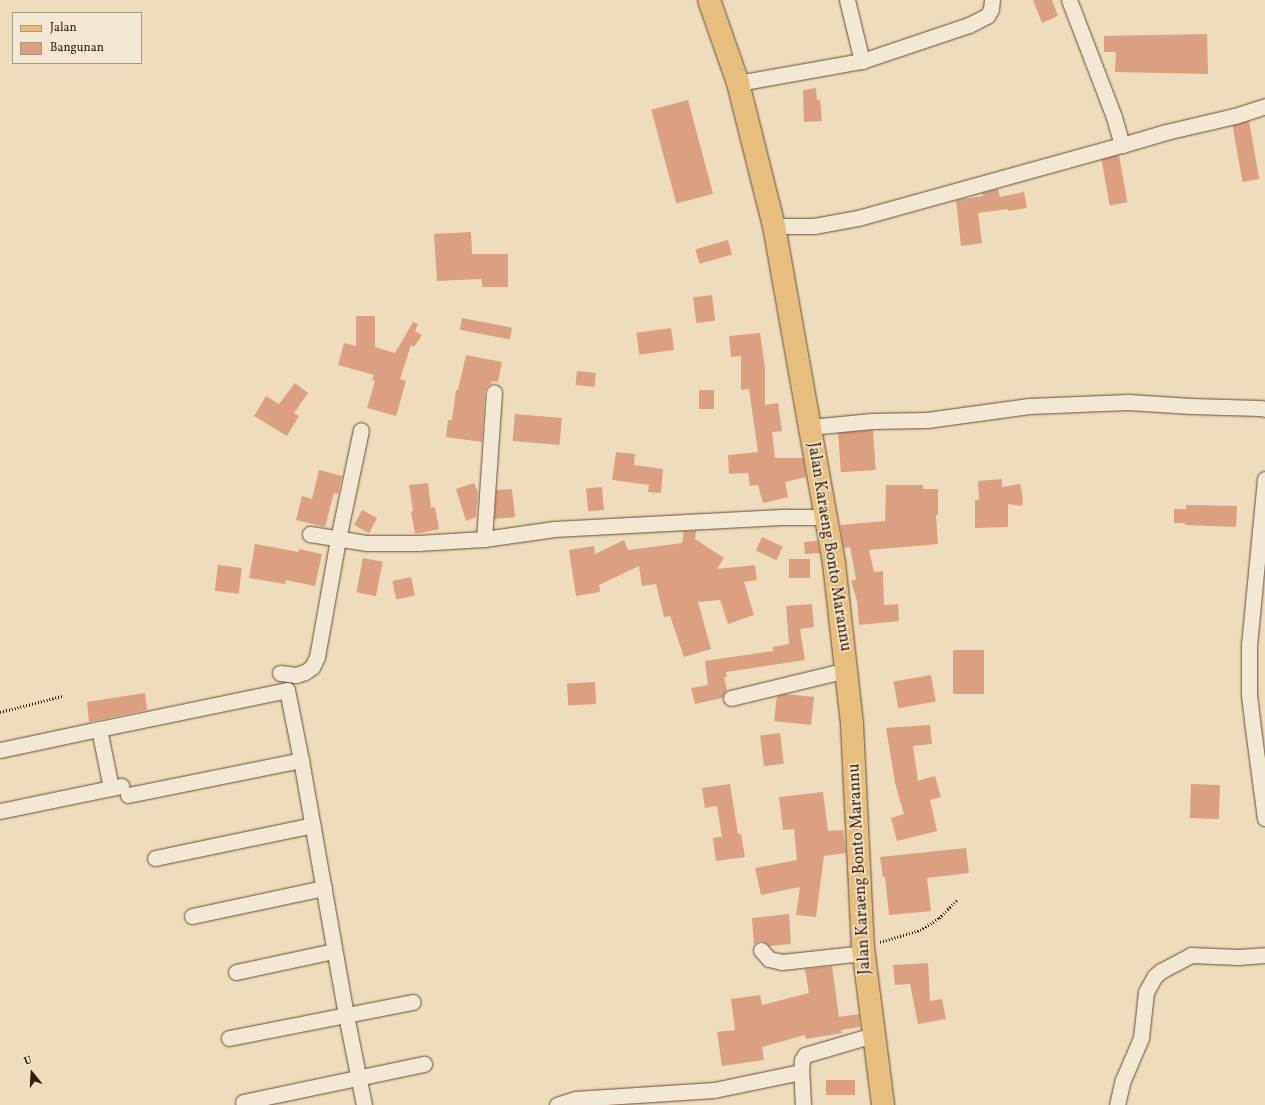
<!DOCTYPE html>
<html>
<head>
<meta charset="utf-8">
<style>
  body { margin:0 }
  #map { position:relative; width:1265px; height:1105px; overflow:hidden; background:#eedcbd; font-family:Vollkorn,serif }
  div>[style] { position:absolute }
  .building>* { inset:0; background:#dba081; transform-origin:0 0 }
  .path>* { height:2.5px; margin-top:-1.25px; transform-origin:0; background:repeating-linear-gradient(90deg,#381b05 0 1px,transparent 0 3px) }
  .roads { filter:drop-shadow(0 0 1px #664b33) drop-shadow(0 0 1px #664b33) }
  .minor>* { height:15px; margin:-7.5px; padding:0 7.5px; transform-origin:7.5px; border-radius:7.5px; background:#f4e8d4 }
  .primary>* { height:22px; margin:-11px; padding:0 11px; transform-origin:11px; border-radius:11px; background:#e7be7e }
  span { translate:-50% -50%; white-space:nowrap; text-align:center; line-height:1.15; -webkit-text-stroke:3px #f4e8d4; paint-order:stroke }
  .street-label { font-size:16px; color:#381b05 }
  .legend { position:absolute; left:12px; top:12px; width:130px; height:52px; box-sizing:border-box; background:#f4e8d4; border:1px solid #a99681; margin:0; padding:5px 7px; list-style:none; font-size:12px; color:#381b05 }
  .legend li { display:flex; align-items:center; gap:8px; height:20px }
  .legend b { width:20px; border:1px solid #a99681 }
  .north { position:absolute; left:12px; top:1053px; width:40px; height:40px; -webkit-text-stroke:3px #f4e8d4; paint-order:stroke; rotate:342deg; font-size:11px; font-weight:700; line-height:16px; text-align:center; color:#381b05 }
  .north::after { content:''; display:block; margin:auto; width:14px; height:18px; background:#381b05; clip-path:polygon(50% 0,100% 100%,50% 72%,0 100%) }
</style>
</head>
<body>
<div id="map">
  <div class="building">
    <div style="clip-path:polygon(1033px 0,1052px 0,1058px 16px,1042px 23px)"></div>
    <div style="clip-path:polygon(1207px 34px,1208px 74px,1115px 72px,1116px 52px,1104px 52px,1104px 36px)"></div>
    <div style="clip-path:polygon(816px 88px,817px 100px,820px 100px,822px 121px,804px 122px,803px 90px)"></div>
    <div style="left:688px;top:100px;width:97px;height:38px;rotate:75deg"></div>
    <div style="left:1249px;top:121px;width:59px;height:17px;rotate:80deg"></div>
    <div style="left:1119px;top:155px;width:48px;height:18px;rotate:80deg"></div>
    <div style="clip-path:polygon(998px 189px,1000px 197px,1024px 192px,1027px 208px,1008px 211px,1008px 209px,978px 213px,982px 243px,961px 246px,956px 200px,983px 196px,982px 193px)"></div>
    <div style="clip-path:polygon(471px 232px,472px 254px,508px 254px,508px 287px,482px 287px,482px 279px,437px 281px,434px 234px)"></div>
    <div style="left:728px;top:240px;width:15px;height:34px;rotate:74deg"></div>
    <div style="left:712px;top:295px;width:26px;height:19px;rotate:83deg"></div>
    <div style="clip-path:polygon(356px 316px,375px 316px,375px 347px,395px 353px,413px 322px,418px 324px,415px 331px,422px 335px,414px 347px,411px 345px,400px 379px,406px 381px,396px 416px,367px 408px,375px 381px,372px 380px,374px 375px,338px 365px,344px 343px,356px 346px)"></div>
    <div style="left:462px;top:318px;width:51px;height:12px;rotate:11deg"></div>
    <div style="left:671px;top:328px;width:22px;height:35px;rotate:82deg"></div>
    <div style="clip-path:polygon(760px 333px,765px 368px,765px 405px,778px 403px,782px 431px,772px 432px,775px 458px,803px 458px,806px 477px,785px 482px,788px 497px,763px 503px,758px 485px,750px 486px,748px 473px,729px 474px,728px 455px,758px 452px,749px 389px,741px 390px,741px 356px,731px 357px,729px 336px)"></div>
    <div style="clip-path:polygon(466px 355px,502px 362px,498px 382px,493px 381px,487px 387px,485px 391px,482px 442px,446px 437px,448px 420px,452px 420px,456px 390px,458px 390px)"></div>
    <div style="left:577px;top:371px;width:19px;height:14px;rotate:6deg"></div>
    <div style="clip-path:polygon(295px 383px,308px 393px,294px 413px,299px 416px,287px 436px,254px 416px,266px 396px,279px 404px)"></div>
    <div style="left:699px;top:390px;width:15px;height:19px"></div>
    <div style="left:515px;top:414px;width:47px;height:27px;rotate:5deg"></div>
    <div style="left:873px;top:430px;width:40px;height:35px;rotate:86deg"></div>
    <div style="clip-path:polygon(616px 452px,635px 454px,634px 465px,663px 469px,661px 493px,648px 492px,649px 485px,612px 480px)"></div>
    <div style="clip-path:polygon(319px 470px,342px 476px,338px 494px,334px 493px,325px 527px,296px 520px,302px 496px,312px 499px)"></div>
    <div style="clip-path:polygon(1002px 479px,1002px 487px,1020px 484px,1023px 498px,1022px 506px,1008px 504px,1008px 527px,975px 528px,975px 500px,979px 500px,978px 481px)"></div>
    <div style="clip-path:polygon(428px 483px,431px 508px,435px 507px,439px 529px,415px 534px,411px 512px,413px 511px,409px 485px)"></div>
    <div style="clip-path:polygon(474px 483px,478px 492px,476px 517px,466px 521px,456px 489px)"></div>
    <div style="clip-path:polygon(886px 485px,923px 485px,923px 489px,938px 489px,938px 515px,936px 515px,938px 544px,869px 550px,874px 572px,883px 571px,884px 605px,898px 604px,899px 621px,859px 625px,857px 601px,851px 581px,856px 579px,850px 547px,844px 548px,840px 525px,885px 521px)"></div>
    <div style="left:602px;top:487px;width:23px;height:16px;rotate:85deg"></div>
    <div style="clip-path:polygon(512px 489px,515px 517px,494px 519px,496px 490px)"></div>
    <div style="clip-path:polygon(1186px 505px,1237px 506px,1236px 527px,1185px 525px,1185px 523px,1174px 523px,1174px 509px,1186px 509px)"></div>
    <div style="left:362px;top:510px;width:17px;height:17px;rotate:28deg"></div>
    <div style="clip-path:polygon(684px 531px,696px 531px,695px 539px,724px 558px,717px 569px,755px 565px,757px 580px,744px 582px,754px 615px,728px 624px,720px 600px,698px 602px,711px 649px,684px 657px,670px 616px,664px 617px,656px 584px,642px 586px,639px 566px,599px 585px,600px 592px,576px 596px,569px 550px,594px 546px,595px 554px,624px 540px,628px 550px,682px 543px)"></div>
    <div style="left:762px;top:537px;width:23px;height:15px;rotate:25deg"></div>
    <div style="clip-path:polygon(817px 541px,820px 553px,805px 554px,804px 542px)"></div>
    <div style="clip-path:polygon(255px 544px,299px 552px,299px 549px,322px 554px,315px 586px,286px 580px,285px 584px,249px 578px)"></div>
    <div style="left:363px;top:558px;width:20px;height:35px;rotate:11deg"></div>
    <div style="left:810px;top:559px;width:19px;height:21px;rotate:90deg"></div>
    <div style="left:218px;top:565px;width:24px;height:26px;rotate:7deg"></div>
    <div style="left:411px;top:577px;width:19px;height:19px;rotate:78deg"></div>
    <div style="clip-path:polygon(812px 604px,814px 627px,800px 629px,805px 660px,726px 672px,727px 677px,724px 677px,727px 690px,722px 698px,695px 704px,691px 688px,708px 685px,705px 661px,773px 651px,773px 647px,789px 644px,786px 606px)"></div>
    <div style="left:953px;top:650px;width:31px;height:44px"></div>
    <div style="left:931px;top:675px;width:27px;height:38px;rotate:80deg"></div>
    <div style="left:595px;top:682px;width:22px;height:28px;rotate:87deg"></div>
    <div style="clip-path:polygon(145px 693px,147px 710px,89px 722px,87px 702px)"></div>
    <div style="clip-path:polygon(786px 694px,814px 697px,811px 725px,774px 721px,777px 696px)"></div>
    <div style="clip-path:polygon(930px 725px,932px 744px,913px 746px,918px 781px,935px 776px,941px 797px,930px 800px,937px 831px,897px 841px,891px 818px,904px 814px,895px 783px,886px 728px)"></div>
    <div style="left:780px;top:733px;width:31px;height:20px;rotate:83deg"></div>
    <div style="clip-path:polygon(730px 784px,738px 834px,741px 834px,745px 857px,716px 861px,713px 838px,722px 837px,717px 806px,705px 808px,702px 788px)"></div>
    <div style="left:1191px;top:784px;width:29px;height:34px;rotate:2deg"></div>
    <div style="clip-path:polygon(823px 792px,828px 831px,843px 830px,846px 853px,824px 856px,816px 917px,796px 915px,800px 887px,761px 895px,755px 868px,797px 860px,794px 829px,783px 830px,779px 797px)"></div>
    <div style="clip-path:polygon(966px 848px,969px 873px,927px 878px,931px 911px,889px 915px,885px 877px,883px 877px,880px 857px)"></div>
    <div style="clip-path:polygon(789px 914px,791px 944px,769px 946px,764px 942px,760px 941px,754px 944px,752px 918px)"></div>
    <div style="clip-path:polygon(928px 963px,930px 1001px,942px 999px,946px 1019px,918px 1024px,910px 984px,895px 985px,893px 965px)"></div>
    <div style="clip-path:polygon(832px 966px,839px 1017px,859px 1014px,860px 1027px,841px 1030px,842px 1033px,806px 1039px,805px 1035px,762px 1047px,764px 1060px,722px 1066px,717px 1032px,735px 1030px,731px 999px,760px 995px,762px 1005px,809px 993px,805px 969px)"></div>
    <div style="left:826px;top:1080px;width:29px;height:15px"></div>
  </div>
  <div class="path">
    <div style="left:0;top:712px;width:64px;rotate:-14.5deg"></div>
    <div style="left:880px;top:942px;width:42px;rotate:-16.7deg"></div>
    <div style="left:920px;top:930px;width:22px;rotate:-32deg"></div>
    <div style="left:939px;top:918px;width:25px;rotate:-45deg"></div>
  </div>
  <div class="roads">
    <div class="minor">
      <div style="left:847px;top:0;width:63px;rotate:76.2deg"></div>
      <div style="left:738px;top:83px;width:126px;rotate:-10.1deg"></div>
      <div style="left:862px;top:61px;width:113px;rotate:-18.6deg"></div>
      <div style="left:969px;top:25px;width:20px;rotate:-27deg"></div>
      <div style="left:987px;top:16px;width:8px;rotate:-60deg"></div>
      <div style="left:991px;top:9px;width:9px;rotate:-84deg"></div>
      <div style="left:1122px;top:145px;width:46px;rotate:-16.5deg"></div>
      <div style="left:1166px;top:132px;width:71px;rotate:-13.1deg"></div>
      <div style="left:1235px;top:116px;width:32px;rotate:-18deg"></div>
      <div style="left:774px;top:226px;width:40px"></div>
      <div style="left:814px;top:226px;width:45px;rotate:-10.3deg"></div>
      <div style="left:858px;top:218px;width:274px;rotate:-15.5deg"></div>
      <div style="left:1122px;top:145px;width:29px;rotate:-106deg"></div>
      <div style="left:1114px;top:117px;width:125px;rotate:-111deg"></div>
      <div style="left:810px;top:427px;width:62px;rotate:-5.5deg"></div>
      <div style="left:872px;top:421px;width:55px;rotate:-1deg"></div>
      <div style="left:927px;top:420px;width:103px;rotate:-7.8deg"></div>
      <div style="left:1029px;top:406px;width:99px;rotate:-2.3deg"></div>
      <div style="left:1128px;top:402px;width:63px;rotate:3.6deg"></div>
      <div style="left:1191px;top:406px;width:69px;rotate:1.7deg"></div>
      <div style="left:1260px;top:408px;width:5px;rotate:11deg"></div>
      <div style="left:1265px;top:479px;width:166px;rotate:95.5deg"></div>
      <div style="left:1249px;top:644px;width:51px;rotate:90deg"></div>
      <div style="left:1249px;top:695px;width:26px;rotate:83deg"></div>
      <div style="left:1252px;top:721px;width:98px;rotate:82.4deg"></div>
      <div style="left:310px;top:534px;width:58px;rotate:9deg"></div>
      <div style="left:367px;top:543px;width:51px"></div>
      <div style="left:418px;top:543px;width:66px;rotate:-3.5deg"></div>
      <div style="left:484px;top:539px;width:71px;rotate:-8.1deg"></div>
      <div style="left:554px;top:529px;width:232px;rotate:-3deg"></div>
      <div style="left:786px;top:517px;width:39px"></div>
      <div style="left:484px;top:539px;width:147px;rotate:-86.1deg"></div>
      <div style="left:280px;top:673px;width:16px;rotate:7deg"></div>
      <div style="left:296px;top:675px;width:9px;rotate:-18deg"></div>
      <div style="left:305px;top:672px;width:9px;rotate:-36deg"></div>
      <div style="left:312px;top:667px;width:11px;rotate:-63deg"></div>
      <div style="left:317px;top:657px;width:120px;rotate:-79.9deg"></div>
      <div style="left:338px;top:539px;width:111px;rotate:-78.1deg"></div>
      <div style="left:731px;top:698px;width:119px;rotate:-13.6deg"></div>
      <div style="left:0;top:750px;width:101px;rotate:-12deg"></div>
      <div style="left:111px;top:788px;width:60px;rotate:-101.5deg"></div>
      <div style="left:99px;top:729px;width:192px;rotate:-11.7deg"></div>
      <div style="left:287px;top:690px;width:71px;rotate:78.7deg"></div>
      <div style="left:128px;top:795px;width:177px;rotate:-11.4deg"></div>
      <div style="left:301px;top:760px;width:259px;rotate:80deg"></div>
      <div style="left:346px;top:1015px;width:92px;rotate:78.7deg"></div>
      <div style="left:0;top:811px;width:124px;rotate:-11.7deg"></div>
      <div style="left:155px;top:858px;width:161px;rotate:-11.8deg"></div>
      <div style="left:192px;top:916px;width:135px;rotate:-12deg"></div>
      <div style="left:761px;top:950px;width:12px;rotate:48deg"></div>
      <div style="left:769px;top:959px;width:13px;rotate:13deg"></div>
      <div style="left:782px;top:962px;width:81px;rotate:-6.3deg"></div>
      <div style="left:236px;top:972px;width:100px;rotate:-12.1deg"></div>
      <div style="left:229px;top:1038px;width:187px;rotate:-11.1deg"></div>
      <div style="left:243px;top:1102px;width:185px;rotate:-11.9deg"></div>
      <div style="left:557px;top:1105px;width:19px;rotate:-18deg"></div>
      <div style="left:575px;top:1099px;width:139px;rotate:-3.7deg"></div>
      <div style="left:714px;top:1090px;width:89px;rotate:-11.7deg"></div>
      <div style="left:803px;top:1105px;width:33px;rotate:-93deg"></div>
      <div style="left:801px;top:1072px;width:12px;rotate:-85deg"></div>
      <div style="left:802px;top:1060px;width:6px;rotate:-59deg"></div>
      <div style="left:805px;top:1055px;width:71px;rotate:-16.4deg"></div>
      <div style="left:1117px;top:1105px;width:26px;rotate:-77deg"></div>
      <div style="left:1123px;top:1080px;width:46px;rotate:-66.8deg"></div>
      <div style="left:1141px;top:1038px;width:46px;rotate:-83.8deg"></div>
      <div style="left:1146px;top:992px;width:18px;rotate:-61deg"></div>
      <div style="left:1155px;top:976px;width:8px;rotate:-40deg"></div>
      <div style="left:1161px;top:971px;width:34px;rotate:-28deg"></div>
      <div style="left:1191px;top:955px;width:47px;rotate:2.4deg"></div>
      <div style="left:1238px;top:957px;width:27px;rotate:-4deg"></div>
    </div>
    <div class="primary">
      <div style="left:709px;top:0;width:88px;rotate:70.7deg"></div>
      <div style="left:738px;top:83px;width:147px;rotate:75.9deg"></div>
      <div style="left:774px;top:226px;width:342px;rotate:79.9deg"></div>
      <div style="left:834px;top:563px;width:162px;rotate:83.6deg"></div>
      <div style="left:852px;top:724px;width:224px;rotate:87.2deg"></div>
      <div style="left:863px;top:948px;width:158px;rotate:82.7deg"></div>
    </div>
  </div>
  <div class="street-label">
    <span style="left:829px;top:547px;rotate:81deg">Jalan Karaeng Bonto Marannu</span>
    <span style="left:860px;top:869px;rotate:-93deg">Jalan Karaeng Bonto Marannu</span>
  </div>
  <ul class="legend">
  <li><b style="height:5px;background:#e7be7e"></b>Jalan</li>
  <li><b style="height:11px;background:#dba081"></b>Bangunan</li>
  </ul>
  <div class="north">U</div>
</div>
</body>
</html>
